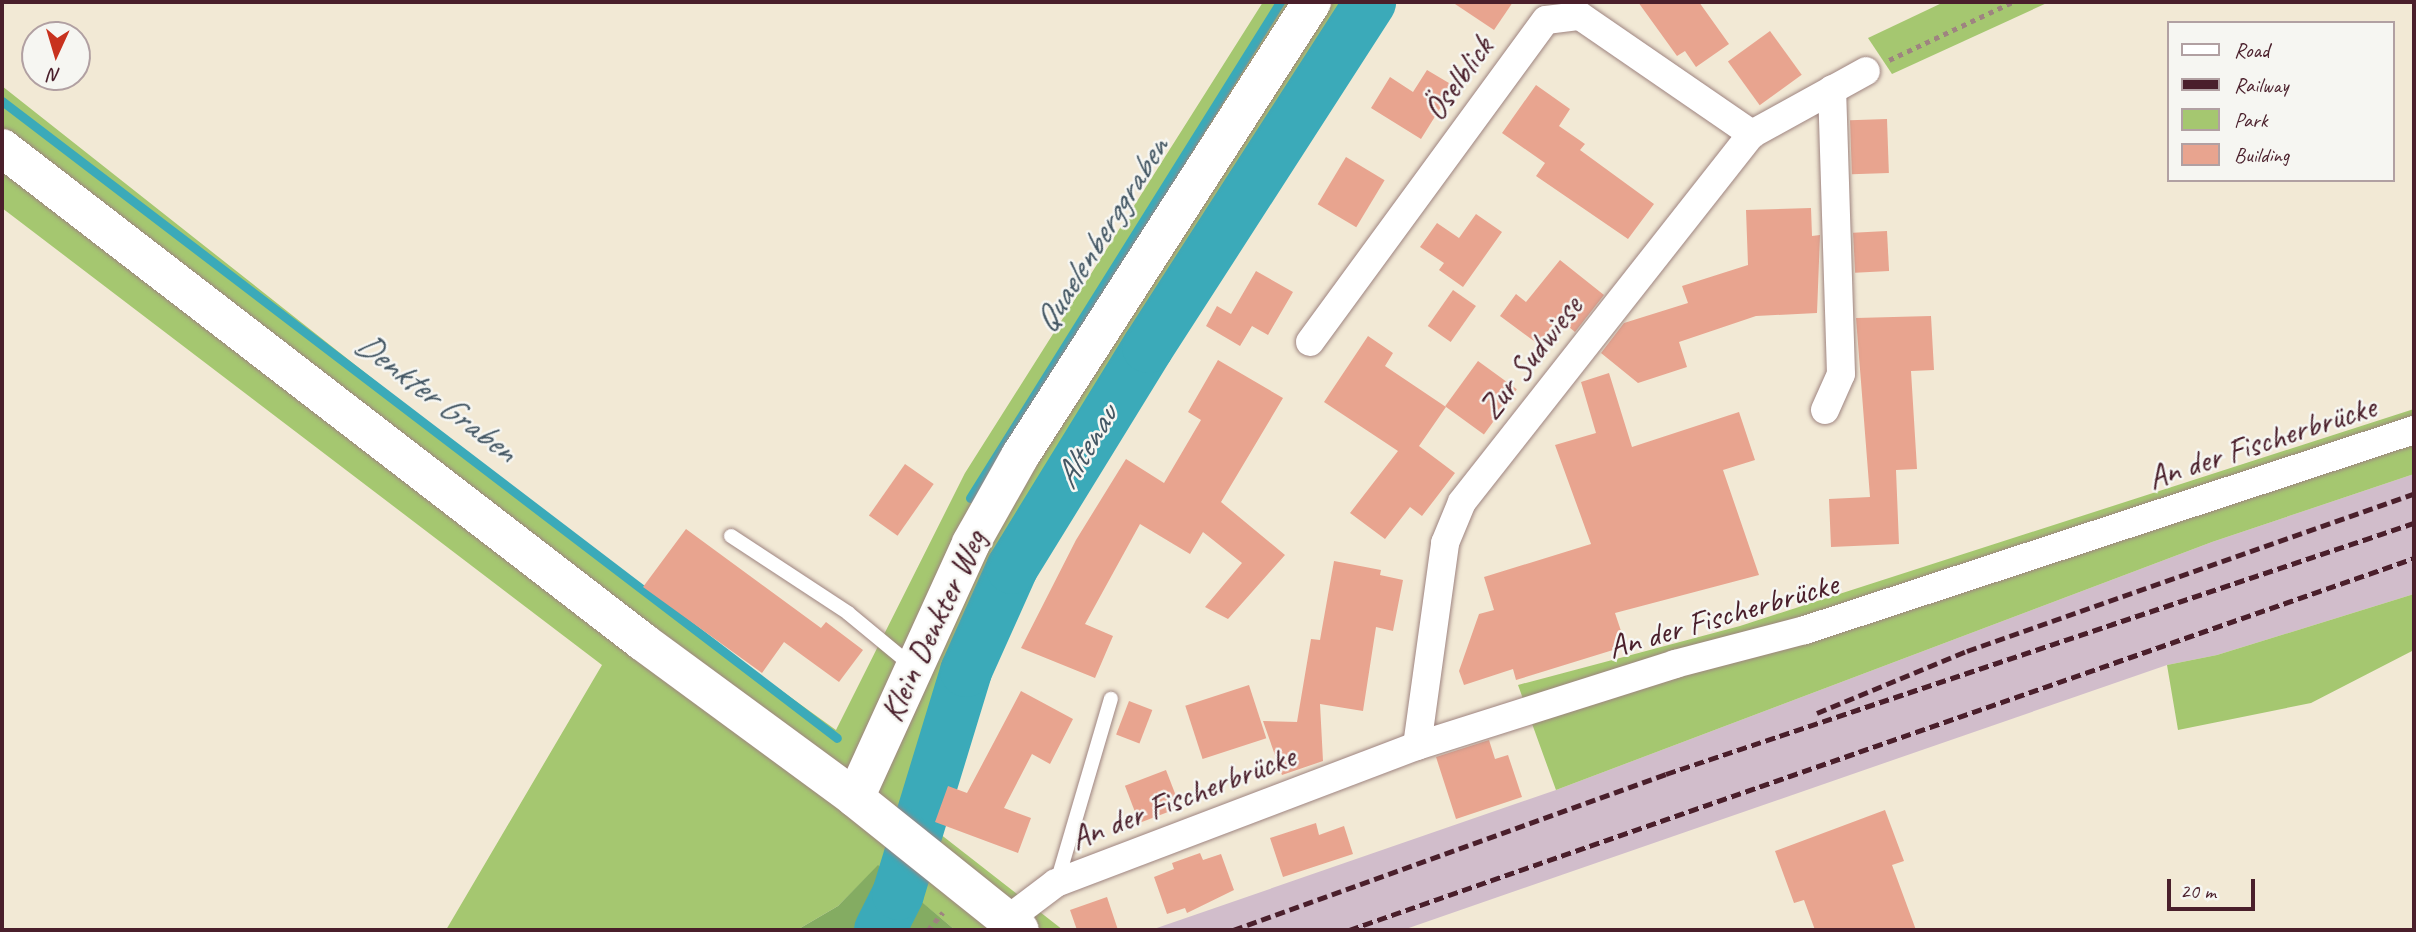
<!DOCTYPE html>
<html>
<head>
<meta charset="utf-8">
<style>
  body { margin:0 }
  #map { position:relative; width:2416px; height:932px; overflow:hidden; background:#f2e9d5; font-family:Caveat,sans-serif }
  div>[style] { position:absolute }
  .industrial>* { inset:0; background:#d1bdcb }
  .green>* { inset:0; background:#a5c770 }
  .forest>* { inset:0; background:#84ac62 }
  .stream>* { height:9px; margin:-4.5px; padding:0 4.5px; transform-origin:4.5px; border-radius:4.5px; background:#3baab9 }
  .river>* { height:52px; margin:-26px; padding:0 26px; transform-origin:26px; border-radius:26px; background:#3baab9 }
  .building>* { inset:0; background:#e8a48f; transform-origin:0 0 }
  .path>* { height:4.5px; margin-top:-2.25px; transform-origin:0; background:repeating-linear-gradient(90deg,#9e8480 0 5px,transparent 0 10px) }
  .roads { filter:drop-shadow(0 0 2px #9e8480) drop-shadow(0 0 2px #9e8480) }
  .lane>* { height:14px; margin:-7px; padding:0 7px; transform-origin:7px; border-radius:7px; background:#fff }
  .street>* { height:28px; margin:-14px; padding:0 14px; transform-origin:14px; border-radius:14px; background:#fff }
  .secondary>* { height:38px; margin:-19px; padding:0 19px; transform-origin:19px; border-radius:19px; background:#fff }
  .primary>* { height:38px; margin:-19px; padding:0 19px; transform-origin:19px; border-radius:19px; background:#fff }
  .rail>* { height:5px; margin-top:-2.5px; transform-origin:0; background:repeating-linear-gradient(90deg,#4a1f2b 0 10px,transparent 0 15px) }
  span { translate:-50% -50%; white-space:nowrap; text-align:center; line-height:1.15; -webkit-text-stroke:5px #f6f6f2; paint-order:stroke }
  .street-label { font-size:33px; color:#4a1f2b }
  .water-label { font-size:35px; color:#445764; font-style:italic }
  .frame { position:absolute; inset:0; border:4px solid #4a1f2b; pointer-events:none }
  .legend { position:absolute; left:2167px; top:21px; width:228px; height:161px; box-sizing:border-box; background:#f6f6f2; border:2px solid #b1a0a2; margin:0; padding:9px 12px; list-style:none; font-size:21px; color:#4a1f2b }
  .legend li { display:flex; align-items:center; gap:14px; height:35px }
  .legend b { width:35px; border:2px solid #b1a0a2 }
  .north { position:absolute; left:21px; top:21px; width:70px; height:70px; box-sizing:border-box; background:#f6f6f2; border:2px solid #b1a0a2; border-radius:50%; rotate:184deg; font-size:19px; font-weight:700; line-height:28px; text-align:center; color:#4a1f2b }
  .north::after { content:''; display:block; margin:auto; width:24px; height:32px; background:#c8321e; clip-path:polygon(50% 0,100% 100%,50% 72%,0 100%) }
  .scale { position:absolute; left:2167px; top:879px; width:88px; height:32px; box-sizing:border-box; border:4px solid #4a1f2b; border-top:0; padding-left:9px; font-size:21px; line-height:24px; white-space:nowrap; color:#4a1f2b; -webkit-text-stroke:5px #f6f6f2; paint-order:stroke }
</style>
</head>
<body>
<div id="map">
  <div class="industrial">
    <div style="clip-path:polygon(2414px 474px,2414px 594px,2217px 655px,2167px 665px,1403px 930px,1151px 930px,1556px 790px,2212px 542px)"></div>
  </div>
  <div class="green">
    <div style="clip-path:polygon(1263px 2px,1394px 2px,1011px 601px,980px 668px,926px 823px,1063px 930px,955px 930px,878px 866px,838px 906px,797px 930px,446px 930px,602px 665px,2px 208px,2px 86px,630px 582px,836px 730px,965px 473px)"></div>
    <div style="clip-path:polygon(1944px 2px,2049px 2px,1892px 74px,1868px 38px)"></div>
    <div style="clip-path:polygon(2414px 409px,2414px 474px,2212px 542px,1556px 790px,1518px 685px,1740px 626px)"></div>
    <div style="clip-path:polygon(2414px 594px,2414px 650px,2311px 703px,2178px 730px,2167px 665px,2217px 655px)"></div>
  </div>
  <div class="forest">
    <div style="clip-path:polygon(878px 865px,955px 930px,797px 930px,838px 906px)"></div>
  </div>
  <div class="stream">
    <div style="left:2px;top:101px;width:1050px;rotate:37.34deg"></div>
    <div style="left:970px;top:498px;width:585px;rotate:-57.99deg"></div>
  </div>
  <div class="river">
    <div style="left:880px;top:930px;width:40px;rotate:-63.4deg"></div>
    <div style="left:898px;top:894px;width:233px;rotate:-73deg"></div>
    <div style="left:966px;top:671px;width:113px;rotate:-65.9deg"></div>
    <div style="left:1012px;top:568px;width:259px;rotate:-58.4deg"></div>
    <div style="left:1148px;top:347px;width:410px;rotate:-57.2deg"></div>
  </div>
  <div class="building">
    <div style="clip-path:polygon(1452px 2px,1513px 2px,1494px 30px)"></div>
    <div style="clip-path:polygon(1638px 2px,1699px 2px,1729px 44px,1696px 67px,1685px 51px,1677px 56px)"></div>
    <div style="left:1770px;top:31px;width:54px;height:52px;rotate:54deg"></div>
    <div style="clip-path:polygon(1427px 70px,1454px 86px,1421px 139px,1371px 108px,1390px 77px,1413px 92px)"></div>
    <div style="clip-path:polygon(1536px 85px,1570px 109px,1559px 126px,1585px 144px,1580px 150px,1654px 204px,1628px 239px,1536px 176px,1545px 163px,1502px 133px)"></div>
    <div style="left:1887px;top:119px;width:54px;height:37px;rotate:88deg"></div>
    <div style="left:1346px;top:157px;width:45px;height:55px;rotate:31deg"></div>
    <div style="clip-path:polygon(1811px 208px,1812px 236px,1820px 235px,1817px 313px,1756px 316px,1679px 342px,1687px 367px,1638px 383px,1601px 353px,1624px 323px,1688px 303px,1682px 286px,1748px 265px,1746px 210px)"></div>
    <div style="clip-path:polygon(1476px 214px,1502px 232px,1463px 287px,1439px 270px,1444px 263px,1420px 247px,1437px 223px,1459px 238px)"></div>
    <div style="left:1887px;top:231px;width:40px;height:34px;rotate:87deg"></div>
    <div style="clip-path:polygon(1560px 260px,1604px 295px,1575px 332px,1558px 318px,1538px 344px,1500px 316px,1516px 294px,1526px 302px)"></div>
    <div style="clip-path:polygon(1256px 271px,1293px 292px,1268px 335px,1252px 326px,1240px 346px,1206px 326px,1217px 306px,1231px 314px)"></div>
    <div style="left:1453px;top:290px;width:28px;height:44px;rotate:35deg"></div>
    <div style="clip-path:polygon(1931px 316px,1934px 370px,1911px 371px,1917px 469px,1896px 470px,1899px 544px,1831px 547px,1829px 499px,1870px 497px,1856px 318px)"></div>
    <div style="clip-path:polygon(1368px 336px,1393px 353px,1385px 366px,1446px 407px,1419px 446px,1455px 473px,1422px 516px,1410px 507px,1385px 539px,1350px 513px,1398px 451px,1324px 402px)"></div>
    <div style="clip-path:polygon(1218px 360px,1283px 398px,1221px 502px,1285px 555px,1228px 619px,1205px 607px,1242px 563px,1203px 532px,1190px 554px,1140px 524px,1085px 624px,1113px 636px,1095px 678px,1021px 648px,1076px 540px,1126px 459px,1164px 483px,1201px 420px,1188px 412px)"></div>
    <div style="left:1478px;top:361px;width:48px;height:56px;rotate:36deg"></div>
    <div style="clip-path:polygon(1609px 373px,1632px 447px,1739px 412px,1755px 460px,1723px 470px,1759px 575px,1615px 613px,1626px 646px,1516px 680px,1513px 669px,1464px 685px,1459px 671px,1479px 614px,1494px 610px,1484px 577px,1591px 544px,1555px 445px,1596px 433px,1581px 382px)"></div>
    <div style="left:905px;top:464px;width:35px;height:63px;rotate:35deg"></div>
    <div style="clip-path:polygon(686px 529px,821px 628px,826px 622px,863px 650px,839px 682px,784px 642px,762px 673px,643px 587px)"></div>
    <div style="clip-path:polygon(1334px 561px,1381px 570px,1380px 575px,1403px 580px,1393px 631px,1376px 627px,1363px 711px,1320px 704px,1323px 761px,1282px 775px,1263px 721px,1297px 722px,1311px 639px,1320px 640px)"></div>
    <div style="left:1249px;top:685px;width:56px;height:67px;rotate:72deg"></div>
    <div style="clip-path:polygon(1021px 691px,1073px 719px,1050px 764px,1032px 754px,1004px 808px,1031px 818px,1018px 853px,935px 822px,948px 786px,967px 793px)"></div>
    <div style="left:1129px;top:701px;width:25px;height:36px;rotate:21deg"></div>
    <div style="clip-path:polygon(1489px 740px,1495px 759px,1508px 755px,1522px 797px,1456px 819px,1436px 757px)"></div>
    <div style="left:1166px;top:770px;width:40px;height:44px;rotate:69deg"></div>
    <div style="clip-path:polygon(1885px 810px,1904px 861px,1892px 865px,1916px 930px,1815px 930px,1804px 900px,1794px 903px,1775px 851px)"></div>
    <div style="clip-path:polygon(1316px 823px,1319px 835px,1344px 826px,1353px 854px,1283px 877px,1270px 838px)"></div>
    <div style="clip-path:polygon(1200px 853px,1203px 860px,1221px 854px,1234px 890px,1187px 913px,1185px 908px,1167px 914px,1154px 877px,1174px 869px,1172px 863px)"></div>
    <div style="clip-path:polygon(1107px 897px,1118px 930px,1077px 930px,1070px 910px)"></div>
  </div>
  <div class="path">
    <div style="left:1889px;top:60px;width:137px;rotate:-25.1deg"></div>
    <div style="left:928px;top:930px;width:23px;rotate:-50deg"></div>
  </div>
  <div class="roads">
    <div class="lane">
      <div style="left:731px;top:536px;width:140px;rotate:33.3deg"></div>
      <div style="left:848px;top:613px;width:83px;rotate:39.6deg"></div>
      <div style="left:1057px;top:882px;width:191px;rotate:-73.6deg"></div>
    </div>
    <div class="street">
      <div style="left:1310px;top:342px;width:399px;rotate:-53.8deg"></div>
      <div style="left:1546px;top:20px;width:34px;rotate:-7deg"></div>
      <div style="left:1580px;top:16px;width:209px;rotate:34.5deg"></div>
      <div style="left:1825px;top:410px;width:39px;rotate:-66deg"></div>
      <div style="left:1841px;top:374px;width:285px;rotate:-91.8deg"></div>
      <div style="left:1417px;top:746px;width:205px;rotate:-82.1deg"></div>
      <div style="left:1445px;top:543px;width:44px;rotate:-67.5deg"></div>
      <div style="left:1462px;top:502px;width:469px;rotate:-51.8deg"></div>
      <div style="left:1752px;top:134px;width:130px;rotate:-28.9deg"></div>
      <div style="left:1007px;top:920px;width:61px;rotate:-37.1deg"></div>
      <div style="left:1056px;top:883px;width:386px;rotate:-20.8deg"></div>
      <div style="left:1417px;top:746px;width:271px;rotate:-17.6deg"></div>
      <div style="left:1675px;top:664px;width:134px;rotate:-14.7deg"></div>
      <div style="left:1805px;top:630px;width:641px;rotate:-18.18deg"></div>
    </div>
    <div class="secondary">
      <div style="left:855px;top:798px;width:280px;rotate:-65.5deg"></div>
      <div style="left:971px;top:543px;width:100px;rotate:-60.6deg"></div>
      <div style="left:1020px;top:456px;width:540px;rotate:-57.25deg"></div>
    </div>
    <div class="primary">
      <div style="left:2px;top:148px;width:809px;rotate:37.62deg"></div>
      <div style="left:643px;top:642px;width:263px;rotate:36.3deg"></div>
      <div style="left:855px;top:798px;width:211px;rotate:38.7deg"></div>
    </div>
  </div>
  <div class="rail">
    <div style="left:1817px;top:713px;width:162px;rotate:-22.5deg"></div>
    <div style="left:1967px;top:651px;width:474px;rotate:-19.4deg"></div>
    <div style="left:1233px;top:930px;width:460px;rotate:-19.8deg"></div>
    <div style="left:1666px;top:774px;width:789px;rotate:-18.55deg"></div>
    <div style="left:1349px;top:930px;width:1128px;rotate:-19.25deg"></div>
  </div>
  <div class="street-label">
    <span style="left:1459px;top:79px;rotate:-54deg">Öselblick</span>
    <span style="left:1531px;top:358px;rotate:-52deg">Zur Sudwiese</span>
    <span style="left:2262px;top:443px;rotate:-18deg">An der Fischerbrücke</span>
    <span style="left:1723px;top:616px;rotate:-16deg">An der Fischerbrücke</span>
    <span style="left:934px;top:626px;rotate:-65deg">Klein Denkter Weg</span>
    <span style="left:1183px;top:798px;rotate:-21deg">An der Fischerbrücke</span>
  </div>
  <div class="water-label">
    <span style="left:1101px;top:235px;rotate:-58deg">Quaelenberggraben</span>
    <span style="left:436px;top:397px;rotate:37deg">Denkter Graben</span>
    <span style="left:1086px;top:447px;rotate:-59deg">Altenau</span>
  </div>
  <div class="frame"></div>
  <ul class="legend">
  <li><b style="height:9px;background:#fff"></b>Road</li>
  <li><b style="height:9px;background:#4a1f2b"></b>Railway</li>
  <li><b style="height:19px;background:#a5c770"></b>Park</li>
  <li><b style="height:19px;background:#e8a48f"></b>Building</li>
  </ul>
  <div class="north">N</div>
  <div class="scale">20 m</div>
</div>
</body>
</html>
